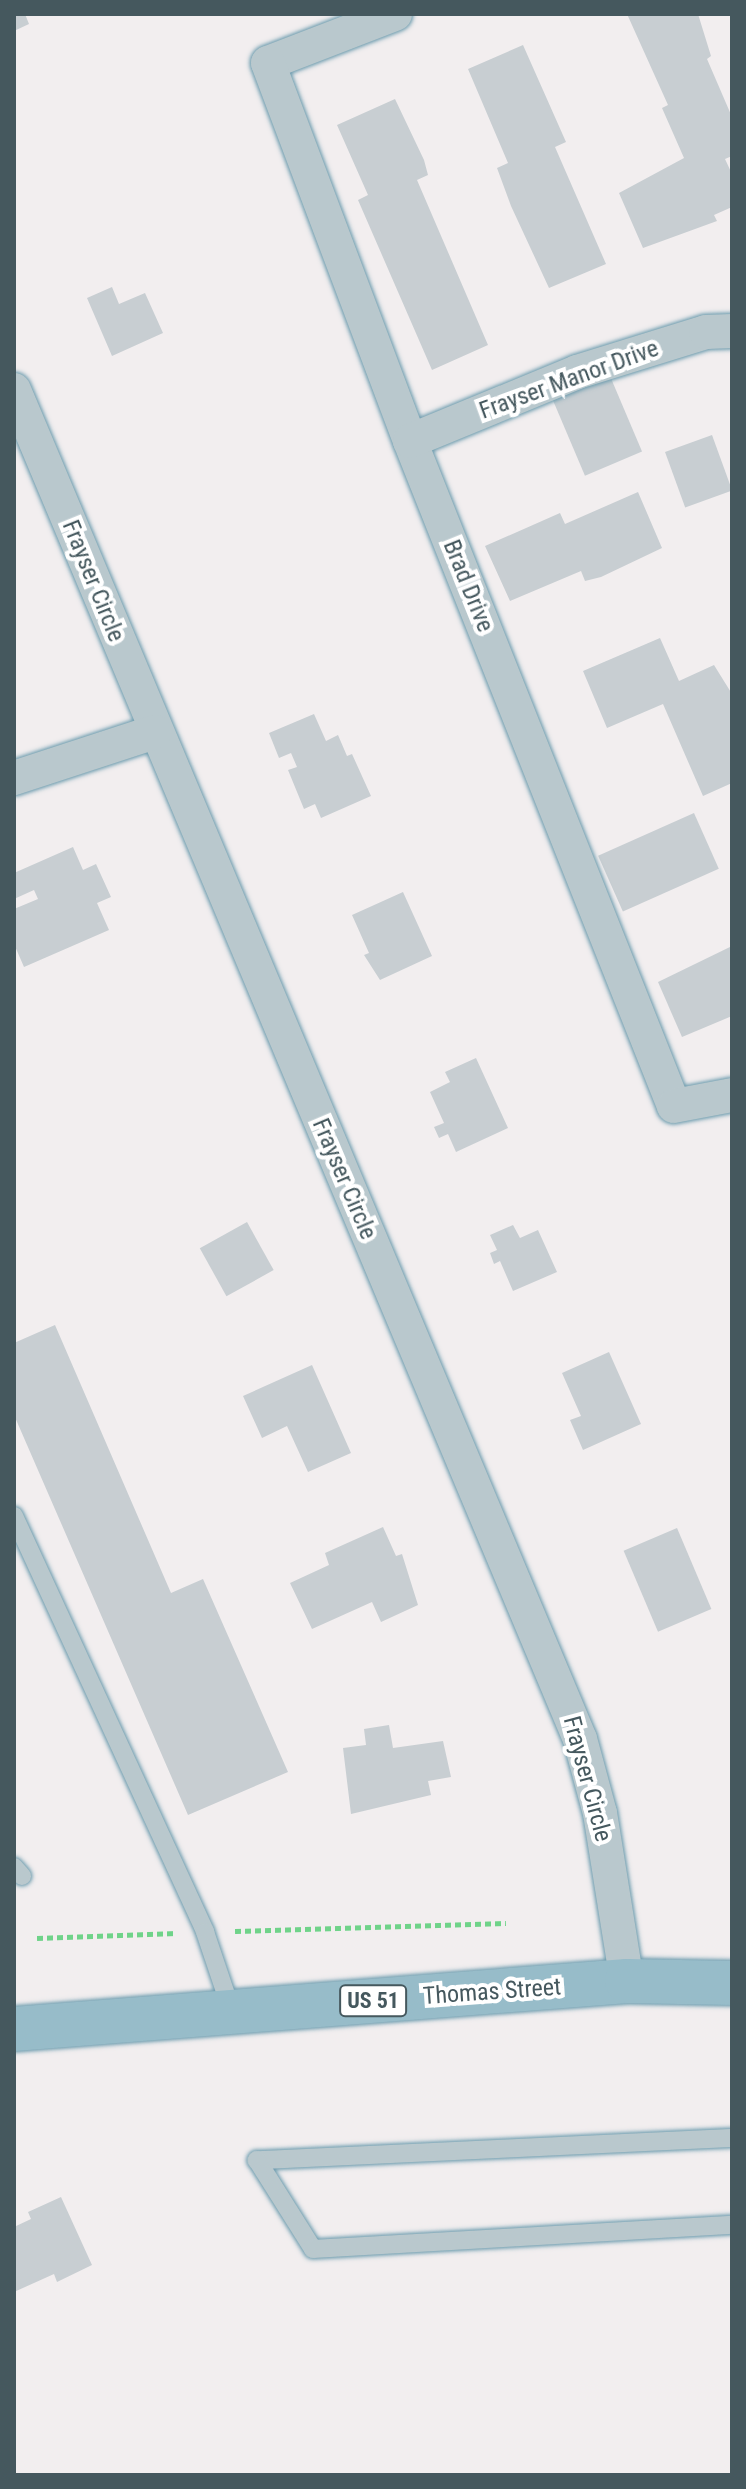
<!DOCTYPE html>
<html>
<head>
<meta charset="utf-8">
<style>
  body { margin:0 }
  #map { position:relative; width:746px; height:2489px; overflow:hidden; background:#f2eeef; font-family:"Roboto Condensed",sans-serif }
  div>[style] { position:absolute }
  .building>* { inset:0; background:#c8ced2; transform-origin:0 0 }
  .path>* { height:5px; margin-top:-2.5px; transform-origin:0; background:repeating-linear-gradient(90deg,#6fd389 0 6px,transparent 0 10px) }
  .roads { filter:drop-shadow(0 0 2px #6d9cae) drop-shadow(0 0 2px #6d9cae) }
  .service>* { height:18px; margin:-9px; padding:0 9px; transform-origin:9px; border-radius:9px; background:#b9c8cd }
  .minor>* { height:34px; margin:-17px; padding:0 17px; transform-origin:17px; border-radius:17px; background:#b9c8cd }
  .trunk>* { height:44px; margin:-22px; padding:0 22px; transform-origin:22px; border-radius:22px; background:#97bcc9 }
  span { translate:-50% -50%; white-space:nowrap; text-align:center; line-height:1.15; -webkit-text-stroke:8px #fff; paint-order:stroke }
  .shield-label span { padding:2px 6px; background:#fff; border:2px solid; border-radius:6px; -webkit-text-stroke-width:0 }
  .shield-label { font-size:22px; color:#45585e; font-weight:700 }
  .street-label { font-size:24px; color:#45585e }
  .frame { position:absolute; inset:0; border:16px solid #45585e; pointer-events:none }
</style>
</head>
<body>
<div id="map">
  <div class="building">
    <div style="clip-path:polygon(14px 14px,25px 14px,29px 24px,14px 31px)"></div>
    <div style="clip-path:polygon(627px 14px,698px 14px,711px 56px,707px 59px,732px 117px,732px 156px,725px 159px,732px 174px,732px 207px,714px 215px,717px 221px,643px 248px,619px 193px,684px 158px,662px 108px,668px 105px)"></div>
    <div style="clip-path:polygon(523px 45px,566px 142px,555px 147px,606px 264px,549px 288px,511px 206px,497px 168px,508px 163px,468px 69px)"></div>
    <div style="clip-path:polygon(395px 99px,424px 160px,428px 175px,417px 180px,488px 345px,432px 370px,358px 200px,368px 195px,337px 125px)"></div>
    <div style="clip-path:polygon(112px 287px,119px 304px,145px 293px,163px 333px,112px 356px,87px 298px)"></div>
    <div style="left:610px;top:376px;width:82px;height:62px;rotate:67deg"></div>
    <div style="left:712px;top:435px;width:59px;height:50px;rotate:70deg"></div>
    <div style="clip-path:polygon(638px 492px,662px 548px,601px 577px,585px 581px,581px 571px,510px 601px,485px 546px,560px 513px,565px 524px)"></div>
    <div style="clip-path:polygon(660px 638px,679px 681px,714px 665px,732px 694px,732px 783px,703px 796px,663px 704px,607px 728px,583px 671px)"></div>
    <div style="clip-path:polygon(314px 714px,326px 741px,338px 735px,347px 756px,352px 754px,371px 796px,321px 818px,315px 804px,304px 809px,288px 770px,297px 767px,291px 753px,279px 758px,269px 733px)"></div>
    <div style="left:694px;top:813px;width:61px;height:105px;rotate:66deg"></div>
    <div style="clip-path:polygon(73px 847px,83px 870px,96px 864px,111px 897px,97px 903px,109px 930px,24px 967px,14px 944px,14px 909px,38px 899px,34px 890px,14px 899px,14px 873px)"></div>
    <div style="clip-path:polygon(403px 892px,432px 956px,380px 980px,364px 955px,369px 953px,352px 915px)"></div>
    <div style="clip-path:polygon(732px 946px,732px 1016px,682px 1037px,658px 982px)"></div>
    <div style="clip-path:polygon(476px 1058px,508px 1128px,456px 1152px,448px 1134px,439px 1138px,434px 1127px,444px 1123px,430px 1092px,450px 1082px,445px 1072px)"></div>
    <div style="left:247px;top:1222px;width:55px;height:54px;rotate:61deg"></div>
    <div style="clip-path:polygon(513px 1225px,520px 1238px,538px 1230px,557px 1272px,513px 1291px,500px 1261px,494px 1264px,490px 1253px,497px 1250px,490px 1235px)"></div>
    <div style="clip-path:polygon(55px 1325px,171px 1593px,203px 1579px,288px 1772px,188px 1815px,14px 1415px,14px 1343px)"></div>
    <div style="clip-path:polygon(609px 1352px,641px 1424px,583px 1450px,570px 1420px,581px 1416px,562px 1373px)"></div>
    <div style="clip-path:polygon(312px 1365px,351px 1453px,308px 1472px,287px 1426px,262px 1438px,243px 1396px)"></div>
    <div style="clip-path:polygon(383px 1527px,396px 1556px,402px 1554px,418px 1605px,381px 1622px,372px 1602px,312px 1629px,290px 1583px,329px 1565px,325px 1553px)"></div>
    <div style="left:677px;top:1528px;width:88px;height:58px;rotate:67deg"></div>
    <div style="clip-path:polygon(389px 1725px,393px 1748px,443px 1741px,451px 1777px,428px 1781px,431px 1795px,351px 1814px,343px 1748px,366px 1745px,364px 1729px)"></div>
    <div style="clip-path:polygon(61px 2197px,92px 2265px,57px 2282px,54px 2274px,14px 2292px,14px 2227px,31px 2219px,28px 2212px)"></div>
  </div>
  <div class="path">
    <div style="left:235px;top:1931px;width:271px;rotate:-1.7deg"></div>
    <div style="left:37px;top:1938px;width:140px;rotate:-2deg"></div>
  </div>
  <div class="roads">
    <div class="service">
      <div style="left:14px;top:1516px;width:458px;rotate:65.3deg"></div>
      <div style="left:205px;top:1932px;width:84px;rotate:71.4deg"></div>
      <div style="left:14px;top:1867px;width:12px;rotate:48deg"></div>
      <div style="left:732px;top:2138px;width:476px;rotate:177.3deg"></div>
      <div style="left:257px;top:2160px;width:105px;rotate:57.8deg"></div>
      <div style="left:313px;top:2249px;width:420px;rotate:-3.3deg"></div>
    </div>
    <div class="minor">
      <div style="left:395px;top:14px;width:136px;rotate:158.9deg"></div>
      <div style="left:268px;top:63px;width:404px;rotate:69.4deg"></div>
      <div style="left:410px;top:441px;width:715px;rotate:68.35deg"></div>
      <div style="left:674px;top:1106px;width:59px;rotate:-10.7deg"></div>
      <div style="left:14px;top:390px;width:1463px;rotate:67.24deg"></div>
      <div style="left:580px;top:1739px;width:77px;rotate:74.9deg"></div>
      <div style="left:600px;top:1813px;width:170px;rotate:80.9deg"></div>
      <div style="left:410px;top:441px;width:181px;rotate:-22.4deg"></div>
      <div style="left:577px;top:372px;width:135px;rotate:-17.2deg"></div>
      <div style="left:706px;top:332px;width:26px;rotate:-2deg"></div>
      <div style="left:14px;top:778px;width:148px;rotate:-18.1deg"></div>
    </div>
    <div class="trunk">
      <div style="left:14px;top:2029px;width:615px;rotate:-4.48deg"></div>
      <div style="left:627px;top:1981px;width:105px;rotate:1.1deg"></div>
    </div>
  </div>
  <div class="shield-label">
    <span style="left:373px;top:2001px">US 51</span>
  </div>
  <div class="street-label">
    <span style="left:569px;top:380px;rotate:-20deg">Frayser Manor Drive</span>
    <span style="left:93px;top:581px;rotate:68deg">Frayser Circle</span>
    <span style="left:468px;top:586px;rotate:68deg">Brad Drive</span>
    <span style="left:344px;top:1179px;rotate:67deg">Frayser Circle</span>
    <span style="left:587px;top:1779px;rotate:75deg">Frayser Circle</span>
    <span style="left:492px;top:1992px;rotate:-4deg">Thomas Street</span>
  </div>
  <div class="frame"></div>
</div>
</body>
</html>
